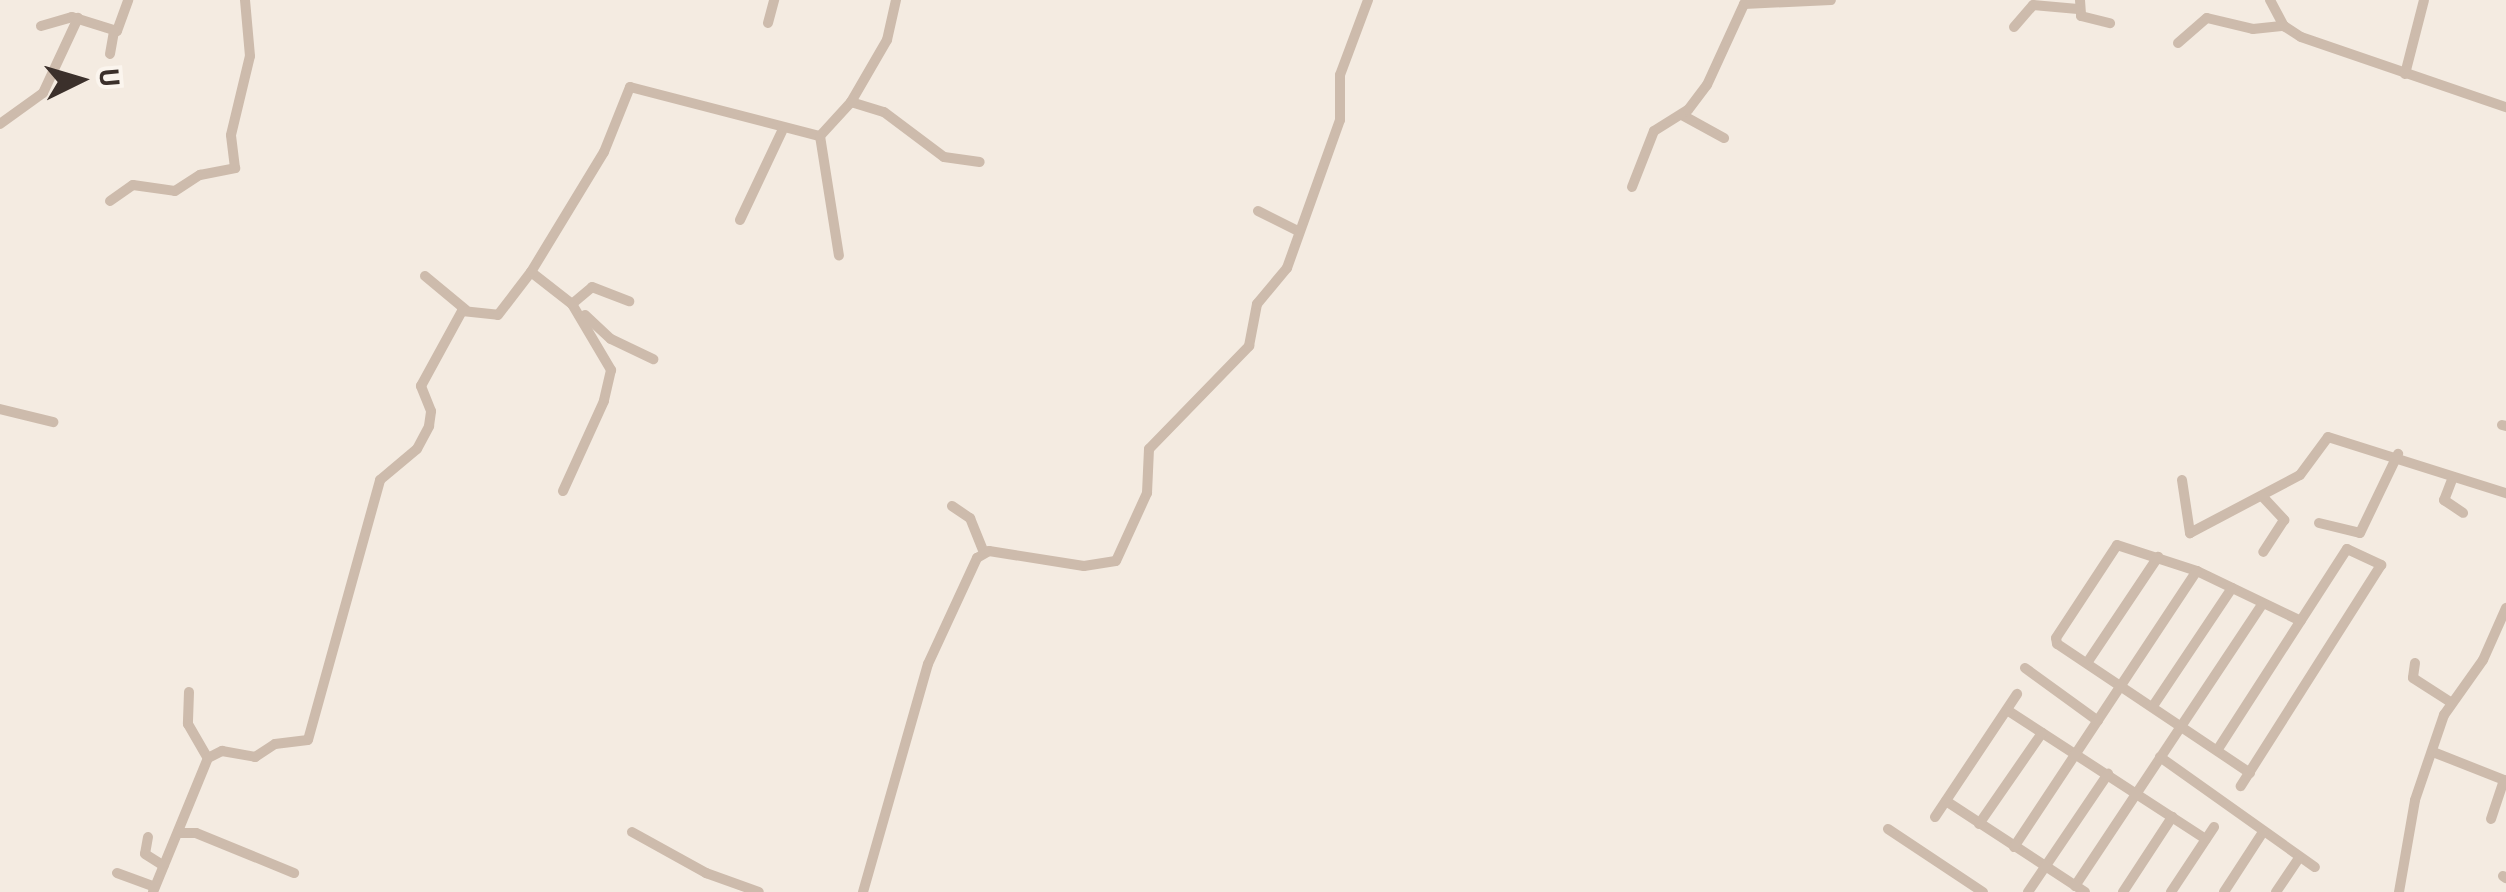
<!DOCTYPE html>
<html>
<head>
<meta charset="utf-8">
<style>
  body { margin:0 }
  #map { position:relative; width:2506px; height:892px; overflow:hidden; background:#f4ebe1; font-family:"Titillium Web",sans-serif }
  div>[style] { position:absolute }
  .street>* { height:10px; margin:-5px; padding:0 5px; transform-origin:5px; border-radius:5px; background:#cdbbac }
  span { translate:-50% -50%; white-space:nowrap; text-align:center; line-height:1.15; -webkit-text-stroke:8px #fbf5ee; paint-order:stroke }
  .north { position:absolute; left:30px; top:30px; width:100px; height:100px; -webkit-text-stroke:8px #fbf5ee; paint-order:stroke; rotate:85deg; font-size:28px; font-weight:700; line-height:40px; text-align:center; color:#3b302b }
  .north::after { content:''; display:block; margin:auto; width:35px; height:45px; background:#3b302b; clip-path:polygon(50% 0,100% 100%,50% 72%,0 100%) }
</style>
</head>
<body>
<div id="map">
  <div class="street">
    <div style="left:2080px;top:0;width:16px;rotate:86deg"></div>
    <div style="left:2081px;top:16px;width:30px;rotate:14deg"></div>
    <div style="left:2270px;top:0;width:30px;rotate:62deg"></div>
    <div style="left:2284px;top:26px;width:20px;rotate:33deg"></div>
    <div style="left:2301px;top:37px;width:217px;rotate:18.9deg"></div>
    <div style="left:768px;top:23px;width:24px;rotate:-75deg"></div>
    <div style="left:41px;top:26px;width:32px;rotate:-16deg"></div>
    <div style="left:72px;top:17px;width:47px;rotate:17.3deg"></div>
    <div style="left:117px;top:31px;width:33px;rotate:-70deg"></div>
    <div style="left:2014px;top:27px;width:29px;rotate:-49deg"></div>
    <div style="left:2033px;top:5px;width:45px;rotate:5.1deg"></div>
    <div style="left:2178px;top:43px;width:38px;rotate:-41deg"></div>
    <div style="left:2207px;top:18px;width:47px;rotate:13.4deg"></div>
    <div style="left:2253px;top:29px;width:31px;rotate:-6deg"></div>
    <div style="left:110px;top:54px;width:23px;rotate:-80deg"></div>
    <div style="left:2405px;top:74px;width:76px;rotate:-75.6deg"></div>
    <div style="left:851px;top:102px;width:34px;rotate:17deg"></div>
    <div style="left:884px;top:112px;width:75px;rotate:36.9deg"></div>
    <div style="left:944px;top:157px;width:36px;rotate:8deg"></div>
    <div style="left:1682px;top:115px;width:48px;rotate:28.7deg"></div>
    <div style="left:0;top:124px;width:53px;rotate:-35.8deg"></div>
    <div style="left:43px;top:93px;width:83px;rotate:-65deg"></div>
    <div style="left:820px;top:136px;width:121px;rotate:81deg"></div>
    <div style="left:1632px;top:187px;width:60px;rotate:-68.6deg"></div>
    <div style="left:1654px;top:131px;width:40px;rotate:-32deg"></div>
    <div style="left:1688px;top:110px;width:31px;rotate:-53deg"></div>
    <div style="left:1707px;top:85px;width:89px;rotate:-65.4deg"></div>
    <div style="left:1744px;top:4px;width:87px;rotate:-2.6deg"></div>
    <div style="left:110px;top:201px;width:28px;rotate:-35deg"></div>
    <div style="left:133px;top:185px;width:42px;rotate:8.1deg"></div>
    <div style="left:175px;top:191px;width:30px;rotate:-33deg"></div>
    <div style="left:200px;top:175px;width:36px;rotate:-11deg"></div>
    <div style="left:235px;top:168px;width:33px;rotate:-97deg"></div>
    <div style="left:231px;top:135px;width:81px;rotate:-76.5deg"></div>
    <div style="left:250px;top:56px;width:56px;rotate:-95.1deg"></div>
    <div style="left:1258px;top:211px;width:45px;rotate:26.6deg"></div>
    <div style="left:740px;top:220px;width:98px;rotate:-64.7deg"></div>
    <div style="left:531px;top:272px;width:52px;rotate:38deg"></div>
    <div style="left:572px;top:304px;width:77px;rotate:59.4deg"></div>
    <div style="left:611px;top:370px;width:32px;rotate:103deg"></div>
    <div style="left:604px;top:401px;width:99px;rotate:114.5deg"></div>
    <div style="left:425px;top:276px;width:53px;rotate:39.7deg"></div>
    <div style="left:572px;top:304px;width:26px;rotate:-40deg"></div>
    <div style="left:592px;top:287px;width:40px;rotate:21deg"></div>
    <div style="left:585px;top:315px;width:35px;rotate:43deg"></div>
    <div style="left:611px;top:339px;width:47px;rotate:25.5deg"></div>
    <div style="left:0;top:409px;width:55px;rotate:13.8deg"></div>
    <div style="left:2502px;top:425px;width:4px;rotate:14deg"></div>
    <div style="left:2453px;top:477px;width:25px;rotate:111deg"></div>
    <div style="left:2444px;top:500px;width:23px;rotate:34deg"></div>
    <div style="left:2182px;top:480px;width:54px;rotate:81.4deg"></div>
    <div style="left:2190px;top:533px;width:124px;rotate:-27.8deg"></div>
    <div style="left:2300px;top:475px;width:47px;rotate:-53.6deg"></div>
    <div style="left:2328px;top:437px;width:187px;rotate:17.5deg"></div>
    <div style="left:2262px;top:496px;width:33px;rotate:47deg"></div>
    <div style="left:2284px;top:520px;width:38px;rotate:123deg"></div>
    <div style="left:952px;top:506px;width:22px;rotate:34deg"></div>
    <div style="left:970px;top:518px;width:37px;rotate:68deg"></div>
    <div style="left:2319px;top:523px;width:42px;rotate:13.7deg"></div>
    <div style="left:2360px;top:533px;width:88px;rotate:-64.3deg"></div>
    <div style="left:2087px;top:663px;width:128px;rotate:-56.2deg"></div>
    <div style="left:2415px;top:663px;width:15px;rotate:98deg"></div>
    <div style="left:2413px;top:678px;width:46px;rotate:32.7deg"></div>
    <div style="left:2025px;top:668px;width:90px;rotate:36deg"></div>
    <div style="left:189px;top:692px;width:32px;rotate:92deg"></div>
    <div style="left:188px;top:724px;width:39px;rotate:60deg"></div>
    <div style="left:2153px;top:706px;width:142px;rotate:-56.2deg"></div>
    <div style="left:2007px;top:710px;width:237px;rotate:33deg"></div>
    <div style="left:2218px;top:749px;width:238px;rotate:-57.2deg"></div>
    <div style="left:2347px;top:549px;width:38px;rotate:25deg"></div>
    <div style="left:2381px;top:565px;width:262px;rotate:122.4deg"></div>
    <div style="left:2433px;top:752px;width:76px;rotate:21.5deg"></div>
    <div style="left:2504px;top:780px;width:41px;rotate:108.4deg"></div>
    <div style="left:2160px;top:757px;width:190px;rotate:35.4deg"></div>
    <div style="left:2250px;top:773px;width:232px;rotate:-146.2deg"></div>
    <div style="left:2057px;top:644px;width:6px;rotate:-99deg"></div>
    <div style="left:2056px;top:638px;width:111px;rotate:-56.7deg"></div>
    <div style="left:2117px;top:545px;width:84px;rotate:18deg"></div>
    <div style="left:2197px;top:571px;width:115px;rotate:25.7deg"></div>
    <div style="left:1946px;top:801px;width:166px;rotate:33.2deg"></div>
    <div style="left:1935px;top:817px;width:148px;rotate:-56.3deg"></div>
    <div style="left:1979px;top:824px;width:111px;rotate:-55.3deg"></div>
    <div style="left:1888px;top:829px;width:114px;rotate:33.6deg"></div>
    <div style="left:632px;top:832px;width:85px;rotate:29deg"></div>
    <div style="left:706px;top:873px;width:56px;rotate:19.7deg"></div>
    <div style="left:179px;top:833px;width:17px"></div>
    <div style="left:196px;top:833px;width:106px;rotate:22.2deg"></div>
    <div style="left:148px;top:837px;width:17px;rotate:100deg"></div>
    <div style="left:145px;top:854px;width:22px;rotate:32deg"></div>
    <div style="left:2014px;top:847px;width:331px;rotate:-56.5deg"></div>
    <div style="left:117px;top:873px;width:40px;rotate:20.2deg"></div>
    <div style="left:2503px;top:876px;width:4px;rotate:34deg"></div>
    <div style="left:2075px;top:886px;width:338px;rotate:-56.4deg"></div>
    <div style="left:153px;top:892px;width:145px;rotate:-67.7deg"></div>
    <div style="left:208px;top:758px;width:16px;rotate:-27deg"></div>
    <div style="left:222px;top:751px;width:34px;rotate:10deg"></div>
    <div style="left:255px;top:757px;width:24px;rotate:-33deg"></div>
    <div style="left:275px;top:744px;width:33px;rotate:-7deg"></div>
    <div style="left:308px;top:740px;width:270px;rotate:-74.5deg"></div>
    <div style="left:380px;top:480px;width:48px;rotate:-40deg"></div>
    <div style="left:417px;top:449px;width:26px;rotate:-62deg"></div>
    <div style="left:429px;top:426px;width:15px;rotate:-82deg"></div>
    <div style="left:431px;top:411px;width:27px;rotate:-112deg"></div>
    <div style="left:421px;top:386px;width:85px;rotate:-61.3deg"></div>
    <div style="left:462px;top:311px;width:36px;rotate:6deg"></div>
    <div style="left:498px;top:315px;width:54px;rotate:-52.5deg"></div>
    <div style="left:531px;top:272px;width:140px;rotate:-58.7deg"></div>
    <div style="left:604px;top:152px;width:70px;rotate:-68.2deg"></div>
    <div style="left:630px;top:87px;width:196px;rotate:14.5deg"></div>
    <div style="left:820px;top:136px;width:46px;rotate:-47.6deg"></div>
    <div style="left:851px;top:102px;width:72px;rotate:-59.9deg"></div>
    <div style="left:887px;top:40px;width:41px;rotate:-77.3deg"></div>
    <div style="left:863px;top:892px;width:237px;rotate:-74.1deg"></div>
    <div style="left:928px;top:664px;width:117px;rotate:-65.2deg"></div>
    <div style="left:977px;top:558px;width:14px;rotate:-30deg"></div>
    <div style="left:989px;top:551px;width:96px;rotate:9deg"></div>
    <div style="left:1084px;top:566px;width:32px;rotate:-9deg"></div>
    <div style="left:1116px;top:561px;width:75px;rotate:-65.5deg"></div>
    <div style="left:1147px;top:493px;width:44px;rotate:-87.4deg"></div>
    <div style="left:1149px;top:449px;width:144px;rotate:-45.8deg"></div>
    <div style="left:1249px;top:346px;width:43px;rotate:-79.2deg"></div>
    <div style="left:1257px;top:304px;width:47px;rotate:-50.2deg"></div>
    <div style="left:1287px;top:268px;width:157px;rotate:-70.3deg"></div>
    <div style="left:1340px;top:120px;width:45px;rotate:-90deg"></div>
    <div style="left:1340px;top:75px;width:80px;rotate:-69.5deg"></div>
    <div style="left:2028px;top:892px;width:143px;rotate:-55.9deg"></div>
    <div style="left:2123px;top:892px;width:90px;rotate:-56.8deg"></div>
    <div style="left:2171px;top:892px;width:78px;rotate:-56.5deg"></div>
    <div style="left:2224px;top:892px;width:72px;rotate:-57deg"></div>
    <div style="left:2276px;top:892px;width:41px;rotate:-55.9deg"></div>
    <div style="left:2399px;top:892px;width:93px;rotate:-80.1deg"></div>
    <div style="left:2415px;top:800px;width:90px;rotate:-71.2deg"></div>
    <div style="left:2444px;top:715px;width:67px;rotate:-54.7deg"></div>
    <div style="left:2483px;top:660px;width:57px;rotate:-66.1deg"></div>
  </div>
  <div class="north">U</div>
</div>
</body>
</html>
